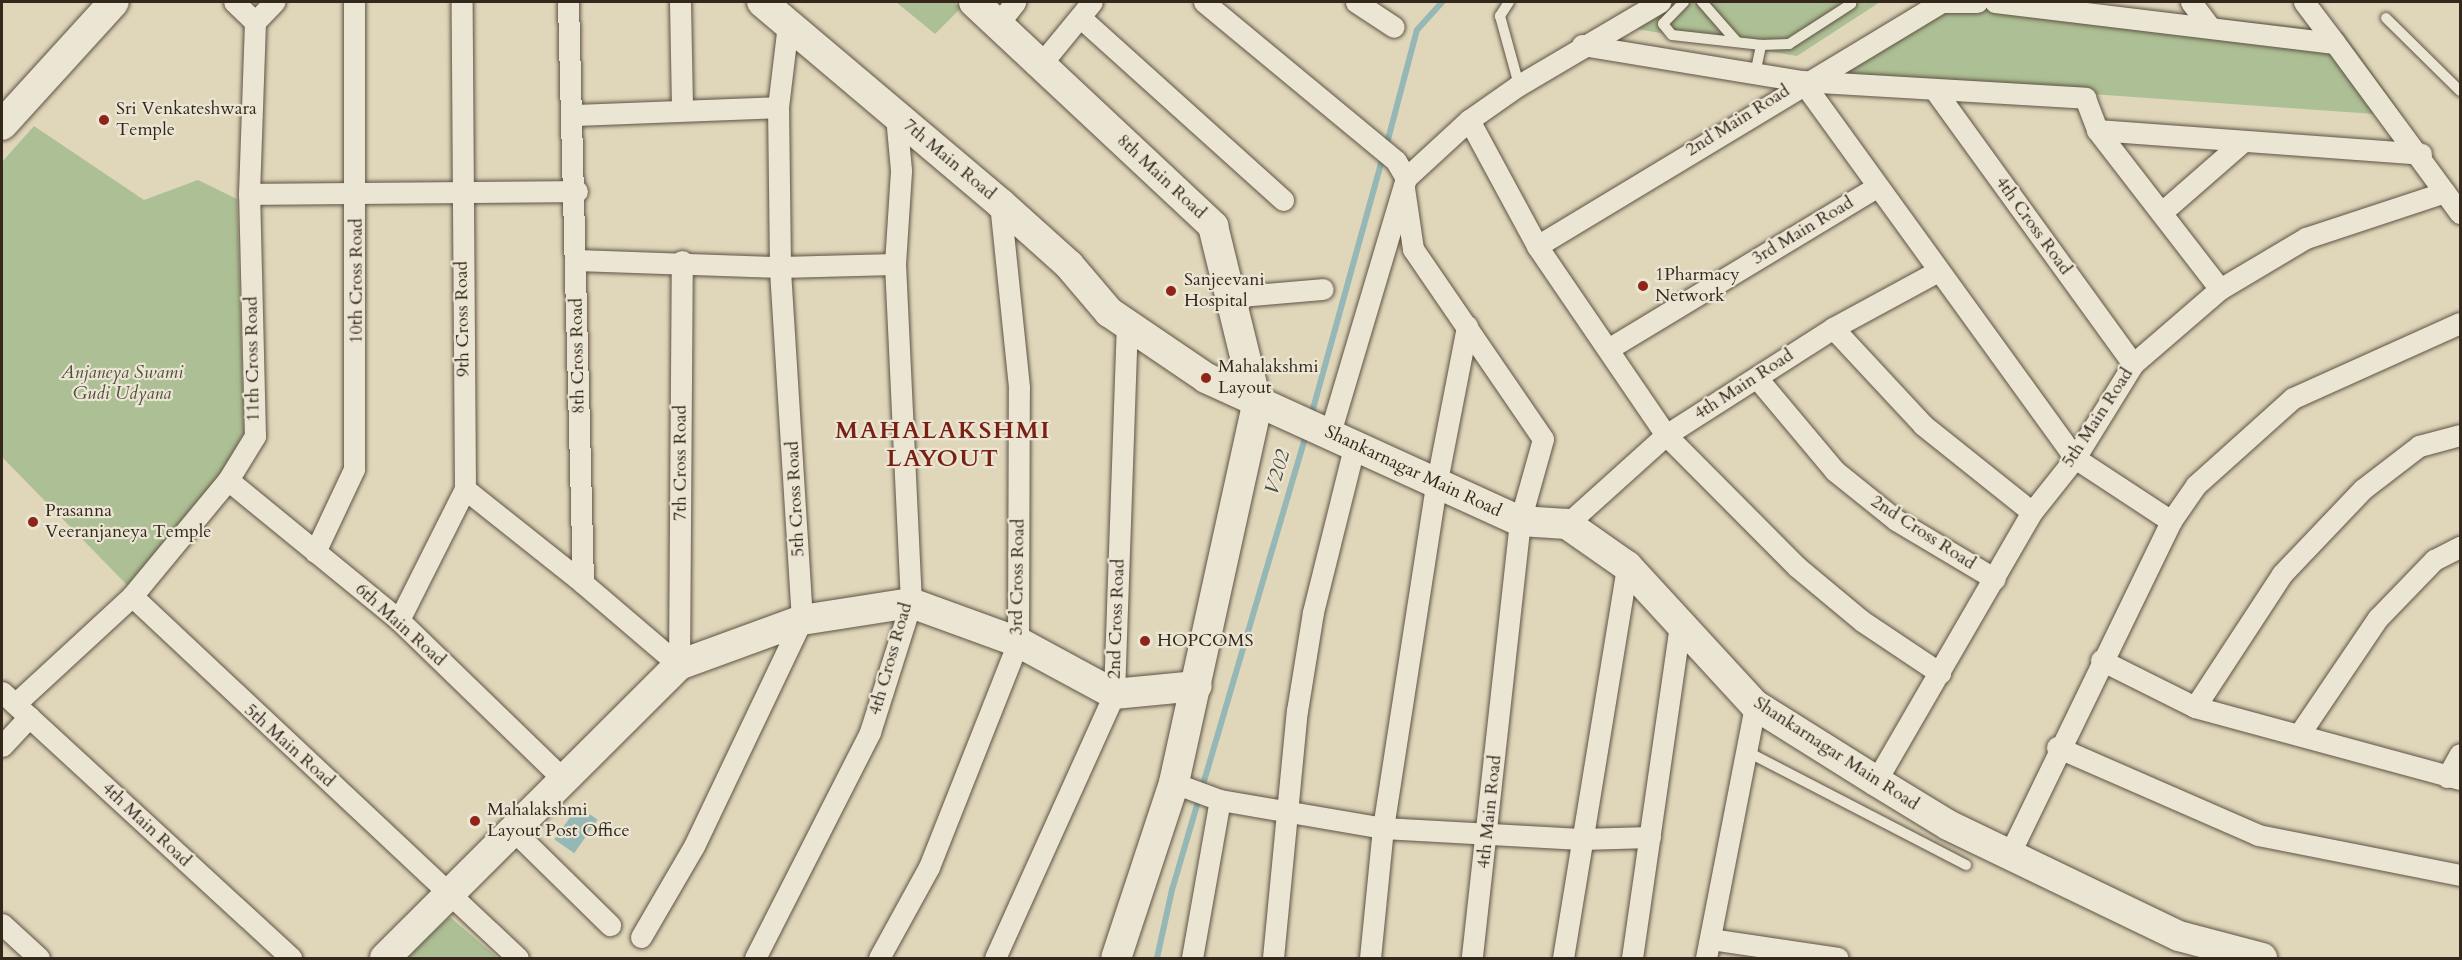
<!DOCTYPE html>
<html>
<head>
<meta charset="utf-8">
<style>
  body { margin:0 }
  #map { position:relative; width:2462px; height:960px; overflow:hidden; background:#e0d7bb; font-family:Cardo,serif }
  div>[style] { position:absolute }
  .green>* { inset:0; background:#adbf94 }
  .water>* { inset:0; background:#95b8b6; transform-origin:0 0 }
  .stream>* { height:6px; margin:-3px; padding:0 3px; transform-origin:3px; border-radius:3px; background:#95b8b6 }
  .roads { filter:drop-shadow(0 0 2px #5f5344) drop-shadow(0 0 2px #5f5344) }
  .lane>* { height:10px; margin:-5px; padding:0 5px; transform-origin:5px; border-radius:5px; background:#ebe5d3 }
  .street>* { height:21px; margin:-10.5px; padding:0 10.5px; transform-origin:10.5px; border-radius:10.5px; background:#ebe5d3 }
  .secondary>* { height:30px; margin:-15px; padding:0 15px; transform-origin:15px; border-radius:15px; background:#ebe5d3 }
  .dots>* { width:16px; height:16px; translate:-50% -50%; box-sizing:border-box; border:3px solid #ebe5d3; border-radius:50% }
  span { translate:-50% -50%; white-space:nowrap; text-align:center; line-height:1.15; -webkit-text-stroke:4.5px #ebe5d3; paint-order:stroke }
  .poi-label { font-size:18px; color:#34271c }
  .left { translate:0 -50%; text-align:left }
  .street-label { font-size:18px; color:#34271c }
  .park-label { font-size:18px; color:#524d3a; font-style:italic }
  .water-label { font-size:20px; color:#4c4b42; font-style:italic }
  .district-label { font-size:24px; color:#7a1f14; font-weight:700; letter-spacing:1.5px }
  .frame { position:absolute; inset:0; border:3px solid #34271c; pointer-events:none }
</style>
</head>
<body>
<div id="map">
  <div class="green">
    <div style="clip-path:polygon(896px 2px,953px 2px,961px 8px,935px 34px)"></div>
    <div style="clip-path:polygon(1674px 2px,1880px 2px,1797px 56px,1631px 28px)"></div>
    <div style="clip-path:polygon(1939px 2px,2078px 2px,2343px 32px,2403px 116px,1836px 76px)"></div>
    <div style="clip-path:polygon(34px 126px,144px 200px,198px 180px,237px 199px,244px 432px,222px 475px,129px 587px,2px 457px,2px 162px)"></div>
    <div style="clip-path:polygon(450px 917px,498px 958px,402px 958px)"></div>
  </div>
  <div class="water">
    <div style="left:578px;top:806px;width:24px;height:41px;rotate:35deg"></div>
  </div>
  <div class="stream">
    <div style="left:1386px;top:147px;width:121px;rotate:-75.2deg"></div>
    <div style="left:1417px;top:30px;width:38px;rotate:-48deg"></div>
    <div style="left:1311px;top:416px;width:270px;rotate:-74.5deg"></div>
    <div style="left:1157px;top:958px;width:70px;rotate:-77.6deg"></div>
    <div style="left:1172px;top:890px;width:475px;rotate:-73.6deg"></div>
  </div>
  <div class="roads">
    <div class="lane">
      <div style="left:1509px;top:2px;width:17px;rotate:123deg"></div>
      <div style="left:1500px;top:16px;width:72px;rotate:74.6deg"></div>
      <div style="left:1684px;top:2px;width:30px;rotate:134deg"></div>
      <div style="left:1663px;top:24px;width:14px;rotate:51deg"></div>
      <div style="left:1672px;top:35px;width:90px;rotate:6.4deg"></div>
      <div style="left:1761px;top:45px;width:28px;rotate:-2deg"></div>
      <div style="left:1789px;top:44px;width:74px;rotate:-32.8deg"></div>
      <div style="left:1702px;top:2px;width:53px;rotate:48.8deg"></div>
      <div style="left:2386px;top:18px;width:104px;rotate:44.6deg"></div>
      <div style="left:1755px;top:74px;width:30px;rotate:-78deg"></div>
      <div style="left:1746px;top:751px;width:248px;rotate:27.4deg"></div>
    </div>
    <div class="street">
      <div style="left:568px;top:2px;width:581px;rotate:88.52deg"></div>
      <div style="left:583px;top:583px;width:126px;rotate:40.5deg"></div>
      <div style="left:680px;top:2px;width:108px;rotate:88.9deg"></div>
      <div style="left:1204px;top:2px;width:249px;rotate:39.6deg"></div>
      <div style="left:1396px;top:161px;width:20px;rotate:60deg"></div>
      <div style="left:1356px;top:2px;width:45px;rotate:33.3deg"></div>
      <div style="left:1938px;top:2px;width:39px"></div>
      <div style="left:1995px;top:2px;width:342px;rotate:6.9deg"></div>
      <div style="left:2335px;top:43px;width:211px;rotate:53.7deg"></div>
      <div style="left:2191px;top:2px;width:31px;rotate:53deg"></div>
      <div style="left:2304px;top:2px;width:51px;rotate:52.9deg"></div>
      <div style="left:1081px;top:18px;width:272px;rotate:42deg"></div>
      <div style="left:255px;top:22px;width:28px;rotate:-46deg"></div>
      <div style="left:998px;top:24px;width:28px;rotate:-52deg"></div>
      <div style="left:1582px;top:45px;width:223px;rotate:9.3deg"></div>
      <div style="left:1802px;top:81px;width:284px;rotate:3.4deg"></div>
      <div style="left:2085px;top:98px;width:34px;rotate:69deg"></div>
      <div style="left:2097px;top:130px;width:325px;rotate:4.2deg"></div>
      <div style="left:1041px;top:64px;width:80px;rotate:-50.6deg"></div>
      <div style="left:1802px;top:81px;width:465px;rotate:54.1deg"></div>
      <div style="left:2075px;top:458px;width:115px;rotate:33.3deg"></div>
      <div style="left:1934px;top:89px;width:339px;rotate:54.1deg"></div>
      <div style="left:573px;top:115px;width:205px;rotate:-2.2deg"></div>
      <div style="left:1469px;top:120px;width:143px;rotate:61.6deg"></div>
      <div style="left:1537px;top:246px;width:229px;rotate:55.7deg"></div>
      <div style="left:1666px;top:435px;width:185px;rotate:45.2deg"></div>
      <div style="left:1796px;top:566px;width:86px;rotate:39.8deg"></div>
      <div style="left:1862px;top:621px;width:94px;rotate:33.7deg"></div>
      <div style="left:2097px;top:130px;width:201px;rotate:52.3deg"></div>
      <div style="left:1404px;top:188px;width:62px;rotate:81.6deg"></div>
      <div style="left:1413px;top:249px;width:230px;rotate:55.6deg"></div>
      <div style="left:1543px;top:439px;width:85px;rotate:105.7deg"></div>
      <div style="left:1520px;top:521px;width:440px;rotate:96.3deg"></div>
      <div style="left:249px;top:194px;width:328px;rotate:-0.5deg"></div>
      <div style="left:2162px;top:212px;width:105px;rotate:-41.1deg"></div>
      <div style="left:1537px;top:246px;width:473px;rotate:-31.1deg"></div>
      <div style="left:576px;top:260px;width:204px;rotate:2deg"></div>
      <div style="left:780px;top:267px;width:115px;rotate:-1.5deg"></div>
      <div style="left:1230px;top:297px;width:93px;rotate:-4.9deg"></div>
      <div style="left:1833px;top:328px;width:132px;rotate:47.1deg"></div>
      <div style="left:1923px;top:425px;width:139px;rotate:38.6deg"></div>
      <div style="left:1608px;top:349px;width:312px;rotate:-31.1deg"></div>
      <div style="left:1757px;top:378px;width:121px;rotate:50deg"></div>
      <div style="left:1835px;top:471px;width:78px;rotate:38.8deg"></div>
      <div style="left:1896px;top:520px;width:115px;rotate:30.8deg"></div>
      <div style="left:1330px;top:433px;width:266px;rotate:-73.4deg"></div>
      <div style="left:1406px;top:178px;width:86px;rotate:-42.6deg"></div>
      <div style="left:1469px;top:120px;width:61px;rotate:-35deg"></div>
      <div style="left:1519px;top:85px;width:164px;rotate:-30.5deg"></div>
      <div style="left:228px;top:480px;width:221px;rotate:39.3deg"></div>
      <div style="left:399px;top:620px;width:230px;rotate:44.1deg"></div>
      <div style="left:465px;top:489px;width:151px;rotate:38.5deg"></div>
      <div style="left:1567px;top:524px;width:133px;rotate:-42deg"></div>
      <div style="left:1666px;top:435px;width:198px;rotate:-32.6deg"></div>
      <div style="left:1833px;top:328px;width:119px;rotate:-28.5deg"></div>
      <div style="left:315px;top:552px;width:92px;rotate:-64.8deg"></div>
      <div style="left:354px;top:469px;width:467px;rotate:-90deg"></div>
      <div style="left:132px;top:596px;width:529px;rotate:43.16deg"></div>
      <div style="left:399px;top:620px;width:147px;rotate:-63.3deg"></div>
      <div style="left:465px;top:489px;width:487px;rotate:-90.4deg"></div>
      <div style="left:2101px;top:660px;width:105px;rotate:26.6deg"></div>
      <div style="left:2195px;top:707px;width:275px;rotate:15.2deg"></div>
      <div style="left:679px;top:665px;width:404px;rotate:-89.6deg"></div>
      <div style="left:2px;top:692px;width:393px;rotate:42.6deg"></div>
      <div style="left:15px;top:704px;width:159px;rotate:-42.7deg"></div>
      <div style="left:132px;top:596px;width:151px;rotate:-50.4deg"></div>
      <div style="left:228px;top:480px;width:52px;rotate:-58.5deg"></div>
      <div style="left:255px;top:436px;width:242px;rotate:-91.4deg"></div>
      <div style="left:249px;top:194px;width:172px;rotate:-88deg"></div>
      <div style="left:255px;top:22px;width:29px;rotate:-136deg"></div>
      <div style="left:2195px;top:707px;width:159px;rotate:-56.8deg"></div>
      <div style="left:2282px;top:574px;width:117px;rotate:-46.4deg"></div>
      <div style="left:2363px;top:489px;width:71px;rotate:-37.5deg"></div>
      <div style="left:2419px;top:446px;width:42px;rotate:-15deg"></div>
      <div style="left:2300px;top:733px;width:139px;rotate:-55.9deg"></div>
      <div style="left:2378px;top:618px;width:81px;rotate:-46deg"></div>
      <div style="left:2434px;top:560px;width:29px;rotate:-27deg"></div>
      <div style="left:2px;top:746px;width:40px;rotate:-47deg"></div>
      <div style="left:2057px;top:747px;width:219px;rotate:23.6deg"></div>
      <div style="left:2258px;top:835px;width:206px;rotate:11.2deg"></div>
      <div style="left:2447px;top:777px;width:26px;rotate:-61deg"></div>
      <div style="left:1876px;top:781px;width:311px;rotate:-59.9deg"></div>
      <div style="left:2032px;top:512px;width:69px;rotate:-51.5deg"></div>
      <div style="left:2075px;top:458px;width:110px;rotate:-58.3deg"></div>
      <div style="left:2133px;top:364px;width:115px;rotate:-40.8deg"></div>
      <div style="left:2220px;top:289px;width:100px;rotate:-30.7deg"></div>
      <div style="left:2306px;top:238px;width:146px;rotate:-18.3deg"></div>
      <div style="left:1174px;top:783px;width:49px;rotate:20.3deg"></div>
      <div style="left:1220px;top:800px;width:165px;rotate:9.7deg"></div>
      <div style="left:1383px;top:828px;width:198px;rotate:3.2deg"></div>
      <div style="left:1581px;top:839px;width:69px;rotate:-1.7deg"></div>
      <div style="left:513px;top:830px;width:136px;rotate:44.4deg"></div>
      <div style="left:2009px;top:855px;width:371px;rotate:-64.1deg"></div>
      <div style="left:2171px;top:521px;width:44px;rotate:-55.2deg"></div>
      <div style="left:2196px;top:485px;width:130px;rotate:-41.9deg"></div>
      <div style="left:2293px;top:398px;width:183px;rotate:-24.2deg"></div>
      <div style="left:2px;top:924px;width:50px;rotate:42.6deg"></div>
      <div style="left:641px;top:937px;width:105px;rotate:-59.8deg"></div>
      <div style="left:694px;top:846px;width:250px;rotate:-64.5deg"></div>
      <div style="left:802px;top:620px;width:354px;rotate:-93.6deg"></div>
      <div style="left:780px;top:267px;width:160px;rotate:-90.7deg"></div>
      <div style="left:778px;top:107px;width:84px;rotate:-83.1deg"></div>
      <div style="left:1710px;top:939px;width:129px;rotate:8.4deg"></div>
      <div style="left:755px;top:958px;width:254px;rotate:-63deg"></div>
      <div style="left:870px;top:732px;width:135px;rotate:-72.4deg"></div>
      <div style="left:911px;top:603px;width:339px;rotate:-92.7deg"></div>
      <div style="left:895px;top:264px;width:94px;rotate:-86.3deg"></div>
      <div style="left:901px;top:170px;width:54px;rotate:-95.3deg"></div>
      <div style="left:879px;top:958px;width:104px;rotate:-61.2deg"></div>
      <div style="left:929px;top:867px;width:242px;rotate:-68.4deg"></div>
      <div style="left:1018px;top:642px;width:255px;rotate:-89.8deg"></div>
      <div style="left:1019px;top:387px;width:185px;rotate:-95.9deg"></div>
      <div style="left:995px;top:958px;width:290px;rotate:-65.7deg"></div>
      <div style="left:1114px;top:694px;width:368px;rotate:-88deg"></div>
      <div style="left:1192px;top:958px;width:160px;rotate:-80deg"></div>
      <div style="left:1273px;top:958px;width:248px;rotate:-84.5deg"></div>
      <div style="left:1297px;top:711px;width:100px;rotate:-80.8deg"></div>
      <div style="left:1313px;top:612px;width:170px;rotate:-76deg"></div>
      <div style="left:1370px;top:958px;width:131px;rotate:-84.3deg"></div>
      <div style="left:1383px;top:828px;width:346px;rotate:-81.2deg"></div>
      <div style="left:1436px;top:486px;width:163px;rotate:-79deg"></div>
      <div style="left:1563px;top:958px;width:397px;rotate:-80.7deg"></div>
      <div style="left:1632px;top:958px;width:342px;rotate:-81.8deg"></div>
      <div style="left:1706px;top:958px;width:258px;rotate:-79deg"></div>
    </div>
    <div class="secondary">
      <div style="left:762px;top:2px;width:312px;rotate:40.2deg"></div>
      <div style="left:1000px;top:203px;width:93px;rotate:41.9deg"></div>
      <div style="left:1069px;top:265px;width:62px;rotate:49.6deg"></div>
      <div style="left:1109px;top:312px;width:117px;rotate:34.2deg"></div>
      <div style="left:1206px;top:378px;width:345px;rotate:24.5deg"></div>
      <div style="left:1520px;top:521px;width:47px;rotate:3.7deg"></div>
      <div style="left:1567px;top:524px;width:73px;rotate:35deg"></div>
      <div style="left:1627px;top:566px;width:189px;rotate:47.4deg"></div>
      <div style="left:1755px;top:705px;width:143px;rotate:32.1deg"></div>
      <div style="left:1876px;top:781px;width:84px;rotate:31.4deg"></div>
      <div style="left:1948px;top:825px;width:256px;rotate:25.7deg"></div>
      <div style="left:2179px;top:936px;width:86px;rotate:14.8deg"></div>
      <div style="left:974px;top:2px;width:328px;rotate:43.1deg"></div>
      <div style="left:1213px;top:226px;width:184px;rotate:76.2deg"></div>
      <div style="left:1257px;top:405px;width:387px;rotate:102.4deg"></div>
      <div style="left:1174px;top:783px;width:184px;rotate:108.3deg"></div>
      <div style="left:2px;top:125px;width:166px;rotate:-47.7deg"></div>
      <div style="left:385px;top:958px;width:415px;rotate:-44.9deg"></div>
      <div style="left:679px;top:665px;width:131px;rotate:-20.1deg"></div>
      <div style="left:802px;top:620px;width:110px;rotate:-8.9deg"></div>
      <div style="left:911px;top:603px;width:114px;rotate:20deg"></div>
      <div style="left:1018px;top:642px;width:109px;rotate:28.4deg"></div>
      <div style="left:1114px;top:694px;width:83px;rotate:-5.5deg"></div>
    </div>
  </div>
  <div class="dots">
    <div style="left:104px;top:120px;background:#8f2418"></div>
    <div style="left:1643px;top:286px;background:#8f2418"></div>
    <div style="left:1171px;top:291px;background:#8f2418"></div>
    <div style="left:1206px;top:378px;background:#8f2418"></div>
    <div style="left:33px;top:522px;background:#8f2418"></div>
    <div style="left:1145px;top:641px;background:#8f2418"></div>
    <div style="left:475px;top:821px;background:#8f2418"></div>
  </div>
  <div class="poi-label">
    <span class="left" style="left:116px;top:120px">Sri Venkateshwara<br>Temple</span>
    <span class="left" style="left:1655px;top:286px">1Pharmacy<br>Network</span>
    <span class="left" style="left:1184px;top:291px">Sanjeevani<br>Hospital</span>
    <span class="left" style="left:1218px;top:378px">Mahalakshmi<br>Layout</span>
    <span class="left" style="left:45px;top:522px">Prasanna<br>Veeranjaneya Temple</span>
    <span class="left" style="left:1157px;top:641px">HOPCOMS</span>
    <span class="left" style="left:487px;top:821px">Mahalakshmi<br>Layout Post Office</span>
  </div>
  <div class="street-label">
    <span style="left:1738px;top:121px;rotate:-32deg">2nd Main Road</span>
    <span style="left:949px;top:160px;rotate:40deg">7th Main Road</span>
    <span style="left:1161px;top:177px;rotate:43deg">8th Main Road</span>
    <span style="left:2033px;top:226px;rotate:54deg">4th Cross Road</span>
    <span style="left:1803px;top:231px;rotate:-31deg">3rd Main Road</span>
    <span style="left:357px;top:281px;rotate:-90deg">10th Cross Road</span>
    <span style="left:463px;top:319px;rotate:-91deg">9th Cross Road</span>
    <span style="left:578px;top:356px;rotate:-91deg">8th Cross Road</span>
    <span style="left:253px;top:359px;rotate:-91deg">11th Cross Road</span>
    <span style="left:1744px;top:385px;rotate:-33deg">4th Main Road</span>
    <span style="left:2098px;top:418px;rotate:-57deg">5th Main Road</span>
    <span style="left:681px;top:463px;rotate:-90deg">7th Cross Road</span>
    <span style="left:1413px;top:472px;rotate:25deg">Shankarnagar Main Road</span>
    <span style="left:796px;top:499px;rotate:-93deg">5th Cross Road</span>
    <span style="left:1923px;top:533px;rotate:33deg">2nd Cross Road</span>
    <span style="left:1018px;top:577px;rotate:-89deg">3rd Cross Road</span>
    <span style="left:1117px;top:619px;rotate:-88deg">2nd Cross Road</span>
    <span style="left:400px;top:625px;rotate:42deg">6th Main Road</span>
    <span style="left:891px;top:659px;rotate:-74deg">4th Cross Road</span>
    <span style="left:289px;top:746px;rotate:42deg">5th Main Road</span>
    <span style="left:1836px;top:754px;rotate:33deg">Shankarnagar Main Road</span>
    <span style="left:1490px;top:812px;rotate:-84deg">4th Main Road</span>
    <span style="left:146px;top:825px;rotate:43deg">4th Main Road</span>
  </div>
  <div class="park-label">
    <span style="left:122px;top:384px">Anjaneya Swami<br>Gudi Udyana</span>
  </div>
  <div class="water-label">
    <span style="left:1277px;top:472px;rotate:-74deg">V202</span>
  </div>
  <div class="district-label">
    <span style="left:943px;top:445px">MAHALAKSHMI<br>LAYOUT</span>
  </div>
  <div class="frame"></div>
</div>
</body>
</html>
